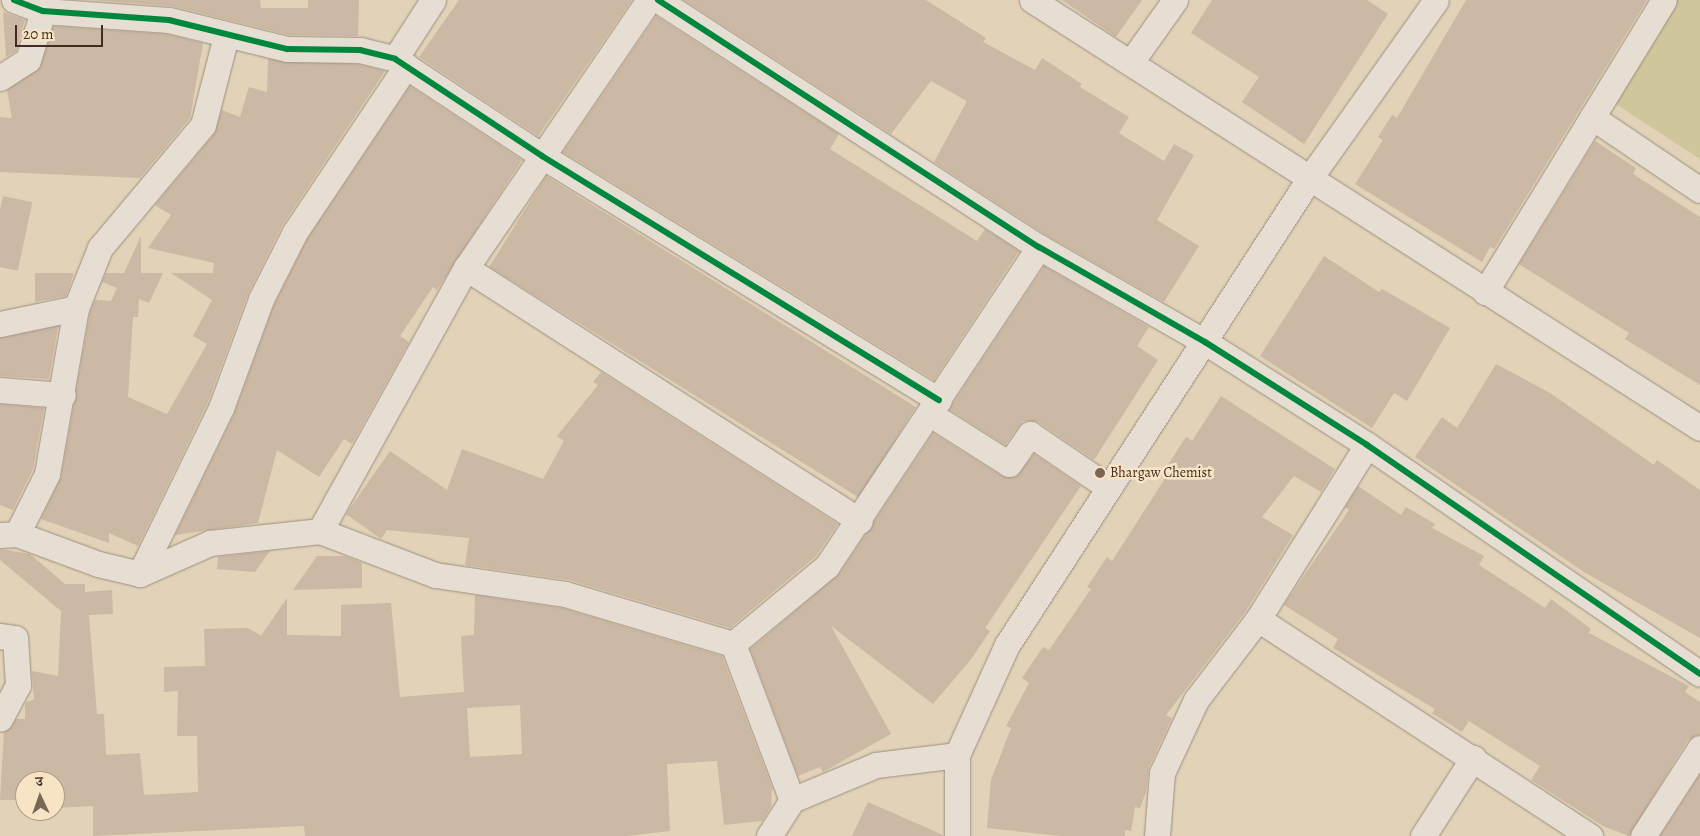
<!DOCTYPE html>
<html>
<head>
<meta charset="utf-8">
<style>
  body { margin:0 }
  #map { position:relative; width:1700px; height:836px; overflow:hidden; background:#e2d2b8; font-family:Alegreya,"Noto Serif Devanagari",serif }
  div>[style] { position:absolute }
  .green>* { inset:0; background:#cfc69b }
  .building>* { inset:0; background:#cbb8a5; transform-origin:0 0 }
  .roads { filter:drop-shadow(0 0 1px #9b8f7f) drop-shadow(0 0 1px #9b8f7f) }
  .minor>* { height:25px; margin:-12.5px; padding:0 12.5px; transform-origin:12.5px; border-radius:12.5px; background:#e6ded2 }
  .cycleway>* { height:6px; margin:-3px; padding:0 3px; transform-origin:3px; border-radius:3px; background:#00873e }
  .dots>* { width:14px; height:14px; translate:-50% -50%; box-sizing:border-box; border:2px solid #f8e4c5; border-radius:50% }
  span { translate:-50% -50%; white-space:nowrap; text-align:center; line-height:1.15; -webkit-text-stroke:5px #f8e4c5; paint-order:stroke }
  .poi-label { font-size:14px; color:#442b20 }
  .left { translate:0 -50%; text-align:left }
  .north { position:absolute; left:15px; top:771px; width:50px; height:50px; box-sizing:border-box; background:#f8e4c5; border:1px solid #b09a83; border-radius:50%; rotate:357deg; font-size:14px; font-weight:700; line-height:20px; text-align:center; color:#442b20 }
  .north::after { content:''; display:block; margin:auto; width:18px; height:22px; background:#7b6555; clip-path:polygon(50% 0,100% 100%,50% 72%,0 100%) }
  .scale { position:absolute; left:15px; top:25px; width:88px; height:22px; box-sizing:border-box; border:2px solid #442b20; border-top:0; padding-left:6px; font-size:15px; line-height:18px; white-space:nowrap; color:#442b20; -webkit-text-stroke:4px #f8e4c5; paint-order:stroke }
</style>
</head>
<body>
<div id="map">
  <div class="green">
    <div style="clip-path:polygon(1677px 0,1700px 0,1700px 159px,1611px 101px)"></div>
  </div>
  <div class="building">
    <div style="clip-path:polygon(91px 0,260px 0,261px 8px,308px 8px,308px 0,359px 0,358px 36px,289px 35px,172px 6px)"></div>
    <div style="clip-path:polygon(459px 0,632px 0,538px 136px,419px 57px)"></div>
    <div style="clip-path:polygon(684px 0,926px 0,986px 38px,983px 42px,1035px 70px,1042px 58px,1082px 84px,1080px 87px,1129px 117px,1119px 133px,1164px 161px,1174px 144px,1194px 155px,1157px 220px,1199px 246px,1164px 302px,1046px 235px,934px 162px,967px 101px,931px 81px,891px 134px)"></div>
    <div style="clip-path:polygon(1062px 0,1142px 0,1116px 37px)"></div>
    <div style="clip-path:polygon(1212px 0,1367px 0,1388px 14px,1304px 144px,1242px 102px,1259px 77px,1191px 33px)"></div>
    <div style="clip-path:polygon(1466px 0,1647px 0,1494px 249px,1490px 247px,1482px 262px,1355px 184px,1383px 140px,1378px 137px,1392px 115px,1397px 118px)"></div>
    <div style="clip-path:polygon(3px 12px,25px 20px,16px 51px,6px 57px)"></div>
    <div style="clip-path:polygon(656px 16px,839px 134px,830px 149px,977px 241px,985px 229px,1019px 251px,934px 380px,563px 152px)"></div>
    <div style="clip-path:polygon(53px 26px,167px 34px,203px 43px,190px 118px,140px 178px,0 172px,0 117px,12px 118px,7px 90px,41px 65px)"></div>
    <div style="clip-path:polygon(268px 59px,358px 64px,385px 71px,282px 226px,248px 294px,208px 402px,138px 546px,109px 533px,109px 543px,41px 519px,61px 477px,90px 312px,95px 300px,111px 301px,117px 288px,102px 282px,106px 273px,124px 273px,141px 236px,141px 273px,163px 273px,149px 303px,139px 299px,138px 317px,133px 317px,128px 397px,167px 414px,207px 344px,193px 336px,212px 300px,171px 273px,213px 273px,214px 263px,148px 248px,171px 215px,155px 205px,214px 134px,222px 110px,240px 117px,249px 87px,267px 92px)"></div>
    <div style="clip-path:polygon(410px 86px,522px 160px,437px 290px,433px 287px,400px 336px,409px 342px,352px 444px,344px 439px,319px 477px,277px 450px,258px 523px,175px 535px,234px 414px,274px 305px,307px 239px)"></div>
    <div style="clip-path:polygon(1595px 141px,1636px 168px,1633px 174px,1700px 217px,1700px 385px,1625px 339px,1629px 333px,1519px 264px)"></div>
    <div style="left:546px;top:176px;width:436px;height:107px;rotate:32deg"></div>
    <div style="left:3px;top:196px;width:30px;height:70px;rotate:12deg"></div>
    <div style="clip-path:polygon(1324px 256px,1379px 292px,1382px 289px,1450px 328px,1407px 401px,1394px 393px,1372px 428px,1260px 356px)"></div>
    <div style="clip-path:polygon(1044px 266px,1149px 327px,1137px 346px,1158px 360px,1094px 460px,1038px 422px,1023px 421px,1005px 445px,949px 409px)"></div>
    <div style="clip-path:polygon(35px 273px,73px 273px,73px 276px,66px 296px,35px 302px)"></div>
    <div style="clip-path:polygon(58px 326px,49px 379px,0 376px,0 338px)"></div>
    <div style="clip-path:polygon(1496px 364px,1550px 393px,1654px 465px,1657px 460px,1700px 490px,1700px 638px,1584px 572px,1415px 457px,1442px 417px,1457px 428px)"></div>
    <div style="clip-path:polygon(601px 372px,838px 524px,816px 556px,730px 628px,569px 580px,465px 565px,469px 538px,387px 530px,381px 539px,346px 514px,390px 451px,447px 490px,462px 449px,543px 479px,564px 441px,557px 436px,598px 385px,593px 382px)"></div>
    <div style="clip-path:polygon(1221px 396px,1335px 469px,1321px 492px,1294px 476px,1262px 517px,1293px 535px,1246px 611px,1166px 715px,1172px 718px,1149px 767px,1146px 792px,1140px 808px,1135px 807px,1131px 831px,1125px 830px,1125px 836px,1061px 836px,987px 828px,991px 780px,1011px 728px,1006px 726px,1029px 683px,1022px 678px,1043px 647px,1049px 650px,1091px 589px,1087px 587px,1107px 557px,1112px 561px,1166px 477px,1162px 474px,1186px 437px,1192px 441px)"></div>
    <div style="clip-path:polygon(0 404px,44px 408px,33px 469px,13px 510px,0 505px)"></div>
    <div style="clip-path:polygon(933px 433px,1002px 476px,1016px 477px,1034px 454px,1081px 486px,985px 628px,990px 631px,972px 658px,933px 704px,831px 626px,891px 734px,823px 772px,820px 767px,798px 776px,750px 649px,839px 574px)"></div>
    <div style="clip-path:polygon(1358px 486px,1401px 515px,1406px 507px,1435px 524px,1432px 528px,1484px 556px,1479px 565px,1545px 608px,1551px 599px,1591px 629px,1589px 633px,1689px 686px,1685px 692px,1700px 702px,1700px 734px,1688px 740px,1629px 836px,1603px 826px,1531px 780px,1540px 766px,1469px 721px,1462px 732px,1432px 713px,1435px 709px,1333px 648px,1338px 639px,1284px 605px,1349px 510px,1345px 507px)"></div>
    <div style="clip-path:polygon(evenodd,0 549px,30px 554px,65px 584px,85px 584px,85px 592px,112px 590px,113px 614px,89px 615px,97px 714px,104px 714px,106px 755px,140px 753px,144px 795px,198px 792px,197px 736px,177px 736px,178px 691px,164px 692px,164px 667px,205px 666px,204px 629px,248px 628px,261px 636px,287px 598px,287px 635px,341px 636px,341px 605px,391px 603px,400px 697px,464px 692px,461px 636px,474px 635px,475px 595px,562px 608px,722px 656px,772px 787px,771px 807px,762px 821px,724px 825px,717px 761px,667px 764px,670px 831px,627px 836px,305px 836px,304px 826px,93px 836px,93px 806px,55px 808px,55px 781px,25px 781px,25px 800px,0 800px,4px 732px,16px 719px,25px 719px,25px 703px,34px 699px,32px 671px,58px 676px,61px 611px,0 560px,0 549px,520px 705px,522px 754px,470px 757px,467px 708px,520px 705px)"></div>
    <div style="clip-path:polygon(270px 551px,255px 572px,217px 569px,218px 557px)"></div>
    <div style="clip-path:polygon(317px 556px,345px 556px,362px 563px,362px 588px,293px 590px)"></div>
    <div style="clip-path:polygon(1700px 774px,1700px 836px,1660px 836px)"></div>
    <div style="clip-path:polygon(868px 802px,943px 835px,943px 836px,852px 836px)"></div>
  </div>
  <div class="roads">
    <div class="minor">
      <div style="left:14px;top:0;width:31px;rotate:21deg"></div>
      <div style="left:43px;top:11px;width:126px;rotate:4.1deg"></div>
      <div style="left:169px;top:20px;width:122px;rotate:13.8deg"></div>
      <div style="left:287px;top:49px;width:73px;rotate:0.8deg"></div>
      <div style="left:360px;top:50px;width:36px;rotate:14deg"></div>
      <div style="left:395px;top:59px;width:176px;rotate:33.4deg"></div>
      <div style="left:542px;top:156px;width:466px;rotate:31.6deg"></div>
      <div style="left:658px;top:0;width:454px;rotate:33deg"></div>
      <div style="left:1039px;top:247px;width:191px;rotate:29.8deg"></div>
      <div style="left:1205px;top:342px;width:192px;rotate:32.4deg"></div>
      <div style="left:1367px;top:445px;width:404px;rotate:34.5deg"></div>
      <div style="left:1032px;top:0;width:793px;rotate:32.65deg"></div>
      <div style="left:395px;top:59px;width:70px;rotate:-57.2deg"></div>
      <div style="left:1131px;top:62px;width:76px;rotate:-54.6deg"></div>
      <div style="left:0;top:78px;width:33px;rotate:-33deg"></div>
      <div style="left:28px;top:60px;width:51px;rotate:-73deg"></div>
      <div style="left:1592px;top:117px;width:130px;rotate:34.1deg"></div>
      <div style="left:466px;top:268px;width:468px;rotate:32.7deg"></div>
      <div style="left:1485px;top:292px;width:342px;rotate:-58.5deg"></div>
      <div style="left:0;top:324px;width:78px;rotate:-11.9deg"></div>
      <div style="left:0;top:390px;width:63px;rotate:4.5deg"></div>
      <div style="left:930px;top:414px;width:93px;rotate:32.3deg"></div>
      <div style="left:1009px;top:464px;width:37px;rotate:-55deg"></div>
      <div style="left:1030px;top:434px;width:94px;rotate:34.2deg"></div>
      <div style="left:320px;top:531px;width:301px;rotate:-61deg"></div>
      <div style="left:466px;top:268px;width:325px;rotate:-55.7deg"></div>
      <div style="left:17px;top:534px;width:67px;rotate:-63.4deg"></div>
      <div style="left:47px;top:474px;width:169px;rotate:-80.1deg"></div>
      <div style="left:76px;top:308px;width:65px;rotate:-68.2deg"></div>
      <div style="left:100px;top:248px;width:160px;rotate:-50.1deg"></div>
      <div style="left:203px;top:125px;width:92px;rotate:-75.5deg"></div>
      <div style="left:0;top:535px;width:17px;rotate:-3deg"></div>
      <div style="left:17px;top:534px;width:86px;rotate:20.3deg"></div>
      <div style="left:98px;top:564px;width:43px;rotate:13.4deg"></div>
      <div style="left:140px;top:574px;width:77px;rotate:-23.9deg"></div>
      <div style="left:210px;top:543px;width:111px;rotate:-6.2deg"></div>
      <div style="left:320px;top:531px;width:123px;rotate:20.9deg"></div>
      <div style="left:435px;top:575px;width:131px;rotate:8.3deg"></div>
      <div style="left:565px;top:594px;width:175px;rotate:16.6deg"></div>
      <div style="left:140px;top:574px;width:185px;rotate:-64deg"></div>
      <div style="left:221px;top:408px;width:116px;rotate:-69.8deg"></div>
      <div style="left:261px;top:299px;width:75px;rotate:-63.1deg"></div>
      <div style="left:295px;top:232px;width:200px;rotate:-56.2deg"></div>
      <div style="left:1258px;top:619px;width:397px;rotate:33.2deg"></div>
      <div style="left:0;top:636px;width:15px;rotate:8deg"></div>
      <div style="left:15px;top:638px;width:47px;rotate:86.3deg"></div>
      <div style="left:18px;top:685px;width:38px;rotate:118deg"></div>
      <div style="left:733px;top:644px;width:122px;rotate:-39.7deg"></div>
      <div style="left:827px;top:566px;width:383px;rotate:-56.4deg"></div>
      <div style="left:733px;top:644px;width:167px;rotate:69.3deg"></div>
      <div style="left:769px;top:836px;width:43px;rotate:-57.4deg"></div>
      <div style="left:792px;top:800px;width:91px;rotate:-22.6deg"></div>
      <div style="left:876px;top:765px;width:82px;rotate:-7deg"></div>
      <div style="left:957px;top:836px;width:81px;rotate:-90deg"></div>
      <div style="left:957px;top:755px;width:121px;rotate:-65.6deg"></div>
      <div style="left:1007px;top:645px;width:555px;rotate:-57.05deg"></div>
      <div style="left:1309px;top:179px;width:219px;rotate:-54.6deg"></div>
      <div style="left:1157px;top:836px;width:63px;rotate:-85.5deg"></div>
      <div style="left:1162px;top:773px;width:81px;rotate:-65deg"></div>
      <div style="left:1196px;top:700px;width:102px;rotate:-52.6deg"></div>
      <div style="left:1258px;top:619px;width:205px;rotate:-57.9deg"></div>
      <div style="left:1423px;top:836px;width:93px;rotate:-57.3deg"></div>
      <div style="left:1643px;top:836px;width:105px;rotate:-57.1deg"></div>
    </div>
  </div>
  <div class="cycleway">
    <div style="left:14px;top:0;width:31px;rotate:21deg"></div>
    <div style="left:43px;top:11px;width:126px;rotate:4.1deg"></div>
    <div style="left:169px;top:20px;width:122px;rotate:13.8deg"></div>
    <div style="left:287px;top:49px;width:73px;rotate:0.8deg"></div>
    <div style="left:360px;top:50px;width:36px;rotate:14deg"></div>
    <div style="left:395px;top:59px;width:176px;rotate:33.4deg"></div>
    <div style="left:542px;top:156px;width:466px;rotate:31.6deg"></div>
    <div style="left:658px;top:0;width:454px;rotate:33deg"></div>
    <div style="left:1039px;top:247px;width:191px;rotate:29.8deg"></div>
    <div style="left:1205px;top:342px;width:192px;rotate:32.4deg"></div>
    <div style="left:1367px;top:445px;width:404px;rotate:34.5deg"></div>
  </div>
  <div class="dots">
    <div style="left:1100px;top:473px;background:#7b6555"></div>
  </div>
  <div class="poi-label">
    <span class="left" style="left:1110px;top:473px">Bhargaw Chemist</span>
  </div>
  <div class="north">उ</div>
  <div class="scale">20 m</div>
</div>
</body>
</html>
